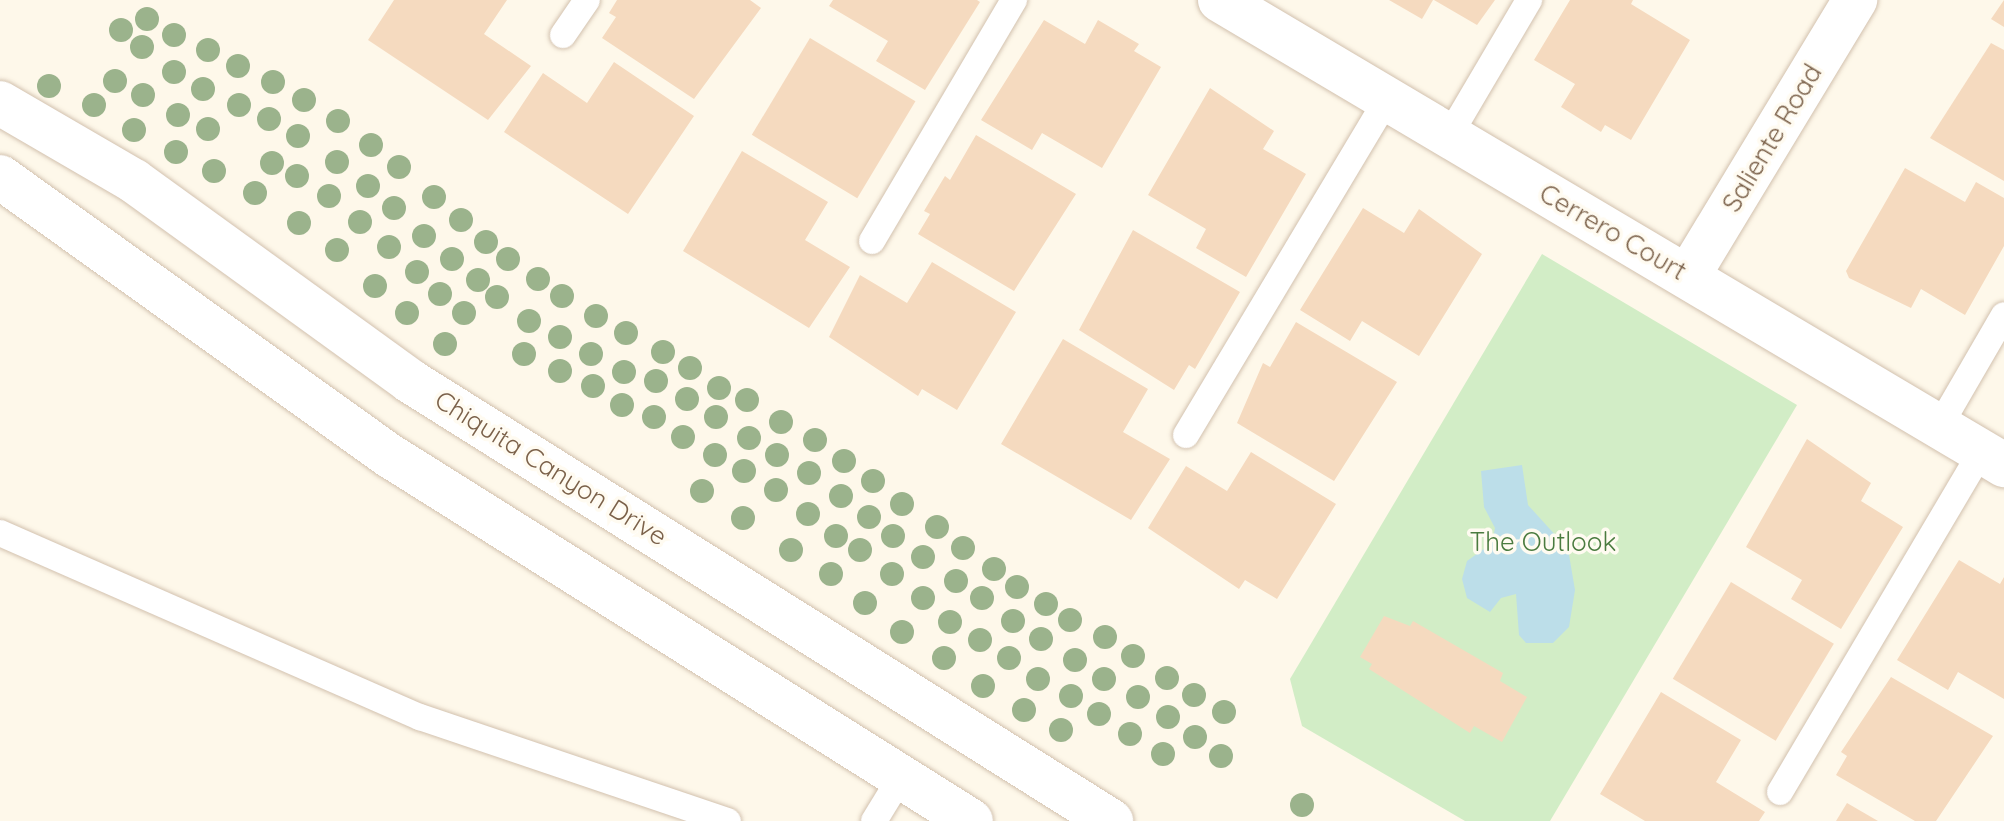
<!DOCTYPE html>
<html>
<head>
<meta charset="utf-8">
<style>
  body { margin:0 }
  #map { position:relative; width:2004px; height:821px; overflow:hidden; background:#fef8ea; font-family:Quicksand,sans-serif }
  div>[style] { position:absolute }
  .green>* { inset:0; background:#d2edc6 }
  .water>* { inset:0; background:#bcdee9 }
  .building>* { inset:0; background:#f5dabf; transform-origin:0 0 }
  .roads { filter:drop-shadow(0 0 2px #d2c1ae) drop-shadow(0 0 2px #d2c1ae) }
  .service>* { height:26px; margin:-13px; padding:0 13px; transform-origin:13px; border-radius:13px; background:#fff }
  .minor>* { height:44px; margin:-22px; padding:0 22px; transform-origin:22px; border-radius:22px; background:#fff }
  .secondary>* { height:44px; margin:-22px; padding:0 22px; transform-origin:22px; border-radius:22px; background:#fff }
  .trees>* { width:24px; height:24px; margin:-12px; border-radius:50%; background:#9bb38c }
  span { translate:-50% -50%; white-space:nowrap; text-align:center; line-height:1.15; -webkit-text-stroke:7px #fffbf1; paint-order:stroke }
  .street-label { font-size:26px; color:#7b614a }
  .park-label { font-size:26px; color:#4a7b3f }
</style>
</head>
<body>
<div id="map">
  <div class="green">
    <div style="clip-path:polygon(1542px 254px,1797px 405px,1550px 821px,1465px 821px,1302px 726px,1290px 679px)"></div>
  </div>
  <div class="water">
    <div style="clip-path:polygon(1522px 465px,1528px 505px,1568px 549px,1575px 590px,1569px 627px,1553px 643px,1526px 643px,1519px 635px,1516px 594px,1501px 598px,1490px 612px,1467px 598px,1462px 579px,1467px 561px,1492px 543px,1495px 528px,1484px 507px,1481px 471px)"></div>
  </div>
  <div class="building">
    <div style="clip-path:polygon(394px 0,507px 0,484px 34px,531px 66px,488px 120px,368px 40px)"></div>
    <div style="clip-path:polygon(617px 0,750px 0,761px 8px,694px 99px,602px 38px,616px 17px,609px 13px)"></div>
    <div style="clip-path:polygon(833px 0,977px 0,980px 2px,925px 90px,876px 61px,888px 41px,829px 6px)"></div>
    <div style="clip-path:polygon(1389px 0,1433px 0,1422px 19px)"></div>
    <div style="clip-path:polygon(1434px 0,1495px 0,1477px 25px)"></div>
    <div style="clip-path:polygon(1570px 0,1633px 0,1631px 4px,1690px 40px,1631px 140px,1605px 125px,1601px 132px,1561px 107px,1575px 84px,1534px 60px)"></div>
    <div style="clip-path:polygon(2004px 0,2004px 27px,1991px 19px)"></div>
    <div style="clip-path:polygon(1044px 20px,1085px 44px,1098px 20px,1139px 44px,1134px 51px,1161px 67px,1102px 168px,1042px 133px,1032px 150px,981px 120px)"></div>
    <div style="left:810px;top:38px;width:123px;height:113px;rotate:31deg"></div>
    <div style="clip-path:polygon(1991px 43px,2004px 50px,2004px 181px,1930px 138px)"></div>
    <div style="clip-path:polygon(614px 62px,694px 116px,628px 214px,504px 132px,543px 73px,587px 103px)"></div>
    <div style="clip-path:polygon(1210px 88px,1274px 131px,1263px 149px,1306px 174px,1246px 277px,1196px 248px,1206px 229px,1148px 195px)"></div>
    <div style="clip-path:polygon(976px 135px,1076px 194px,1014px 291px,918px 234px,930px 214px,924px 211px,945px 176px,950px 180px)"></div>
    <div style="clip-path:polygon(742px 151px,828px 202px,805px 240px,850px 267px,809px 328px,683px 251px)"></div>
    <div style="clip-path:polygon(1905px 168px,1965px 202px,1976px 182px,2004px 198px,2004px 246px,1965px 315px,1921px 289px,1911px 308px,1849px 278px,1846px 271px)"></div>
    <div style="clip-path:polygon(1363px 208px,1404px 233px,1419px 209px,1482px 254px,1419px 356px,1362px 321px,1350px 341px,1300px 310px)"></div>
    <div style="clip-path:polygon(1133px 230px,1240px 292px,1195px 369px,1189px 365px,1174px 390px,1079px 330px)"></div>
    <div style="clip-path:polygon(932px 262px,1016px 312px,957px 410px,922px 389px,918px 396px,829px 337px,860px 275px,907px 303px)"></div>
    <div style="clip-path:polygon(1296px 322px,1397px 382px,1334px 481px,1237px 423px,1263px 363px,1270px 367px)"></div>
    <div style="clip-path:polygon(1063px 339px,1148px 389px,1123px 432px,1170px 459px,1131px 520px,1001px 444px)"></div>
    <div style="clip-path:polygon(1807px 439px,1871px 483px,1861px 501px,1903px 527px,1841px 629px,1791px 599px,1802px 580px,1746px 547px)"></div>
    <div style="clip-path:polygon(1251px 452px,1336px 504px,1277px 599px,1245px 580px,1239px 589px,1148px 528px,1186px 466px,1227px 491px)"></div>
    <div style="clip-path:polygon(1959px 560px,2000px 584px,2004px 577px,2004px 699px,1958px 672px,1948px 690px,1897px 660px)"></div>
    <div style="left:1731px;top:582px;width:120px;height:113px;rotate:31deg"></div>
    <div style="clip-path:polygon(1384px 616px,1410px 626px,1413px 621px,1503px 673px,1500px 681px,1527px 697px,1502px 742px,1474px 726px,1470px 733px,1369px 669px,1372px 664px,1360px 657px)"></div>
    <div style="clip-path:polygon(1891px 677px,1993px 736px,1936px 821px,1915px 821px,1836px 775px,1847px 756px,1841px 752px)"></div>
    <div style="clip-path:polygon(1661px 692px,1741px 740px,1716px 782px,1765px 812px,1759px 821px,1645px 821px,1600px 794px)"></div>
    <div style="clip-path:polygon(1847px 803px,1878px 821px,1836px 821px)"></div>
  </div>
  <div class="roads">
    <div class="service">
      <div style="left:563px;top:35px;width:42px;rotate:-55.6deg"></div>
      <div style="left:1449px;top:136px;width:158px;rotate:-59.5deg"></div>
      <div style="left:872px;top:241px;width:280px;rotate:-59.5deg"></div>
      <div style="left:1939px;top:427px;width:129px;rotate:-59.9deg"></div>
      <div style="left:1186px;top:435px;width:392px;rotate:-59.1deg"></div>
      <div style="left:0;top:533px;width:459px;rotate:23.7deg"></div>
      <div style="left:420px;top:717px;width:325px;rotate:18.7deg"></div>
      <div style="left:1780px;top:792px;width:395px;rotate:-59.4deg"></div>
      <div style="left:874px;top:821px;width:52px;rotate:-58.5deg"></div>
    </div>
    <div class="minor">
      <div style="left:1220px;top:0;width:912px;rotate:30.67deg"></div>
      <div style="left:1688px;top:276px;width:323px;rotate:-58.8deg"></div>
    </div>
    <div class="secondary">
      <div style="left:0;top:103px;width:155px;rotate:30.2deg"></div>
      <div style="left:134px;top:181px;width:341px;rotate:35.9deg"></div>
      <div style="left:410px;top:381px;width:828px;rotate:32.12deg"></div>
      <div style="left:0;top:177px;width:480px;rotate:35.6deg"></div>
      <div style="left:390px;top:456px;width:686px;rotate:32.14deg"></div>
    </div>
  </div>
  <div class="trees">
    <div style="left:147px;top:19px"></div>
    <div style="left:121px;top:30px"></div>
    <div style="left:174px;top:35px"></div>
    <div style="left:142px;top:47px"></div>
    <div style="left:208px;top:50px"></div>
    <div style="left:238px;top:66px"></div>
    <div style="left:174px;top:72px"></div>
    <div style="left:115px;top:81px"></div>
    <div style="left:273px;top:82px"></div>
    <div style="left:49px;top:86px"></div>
    <div style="left:203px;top:89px"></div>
    <div style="left:143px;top:95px"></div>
    <div style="left:304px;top:100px"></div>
    <div style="left:94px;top:105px"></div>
    <div style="left:239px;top:105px"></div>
    <div style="left:178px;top:115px"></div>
    <div style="left:269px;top:119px"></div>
    <div style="left:338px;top:121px"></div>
    <div style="left:208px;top:129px"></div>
    <div style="left:134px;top:130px"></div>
    <div style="left:298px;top:136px"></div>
    <div style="left:371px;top:145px"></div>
    <div style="left:176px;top:152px"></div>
    <div style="left:337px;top:162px"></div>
    <div style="left:272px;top:163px"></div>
    <div style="left:399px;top:167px"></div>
    <div style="left:214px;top:171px"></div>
    <div style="left:297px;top:176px"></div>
    <div style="left:368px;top:186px"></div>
    <div style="left:255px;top:193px"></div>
    <div style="left:329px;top:196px"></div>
    <div style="left:434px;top:197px"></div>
    <div style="left:394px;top:208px"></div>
    <div style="left:461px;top:220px"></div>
    <div style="left:360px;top:222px"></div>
    <div style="left:299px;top:223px"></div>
    <div style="left:424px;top:236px"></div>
    <div style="left:486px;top:242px"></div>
    <div style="left:389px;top:247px"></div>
    <div style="left:337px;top:250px"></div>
    <div style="left:452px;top:259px"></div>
    <div style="left:508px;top:259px"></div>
    <div style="left:417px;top:272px"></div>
    <div style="left:538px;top:279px"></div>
    <div style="left:478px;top:280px"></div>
    <div style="left:375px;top:286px"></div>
    <div style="left:440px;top:294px"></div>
    <div style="left:562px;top:296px"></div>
    <div style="left:497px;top:297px"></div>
    <div style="left:407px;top:313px"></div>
    <div style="left:464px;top:313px"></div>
    <div style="left:596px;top:316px"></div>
    <div style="left:529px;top:321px"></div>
    <div style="left:626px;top:333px"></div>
    <div style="left:560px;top:337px"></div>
    <div style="left:445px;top:344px"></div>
    <div style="left:663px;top:352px"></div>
    <div style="left:524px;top:354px"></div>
    <div style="left:591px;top:354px"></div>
    <div style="left:690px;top:368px"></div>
    <div style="left:560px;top:371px"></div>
    <div style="left:624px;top:372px"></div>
    <div style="left:656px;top:381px"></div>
    <div style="left:593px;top:386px"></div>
    <div style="left:719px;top:388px"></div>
    <div style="left:687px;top:399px"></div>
    <div style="left:747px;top:400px"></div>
    <div style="left:622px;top:405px"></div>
    <div style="left:654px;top:417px"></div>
    <div style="left:716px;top:417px"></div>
    <div style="left:781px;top:422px"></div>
    <div style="left:683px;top:437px"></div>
    <div style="left:749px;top:438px"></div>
    <div style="left:815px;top:440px"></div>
    <div style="left:715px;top:455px"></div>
    <div style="left:777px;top:455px"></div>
    <div style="left:844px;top:461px"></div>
    <div style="left:744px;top:471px"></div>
    <div style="left:809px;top:473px"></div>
    <div style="left:873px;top:481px"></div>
    <div style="left:776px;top:490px"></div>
    <div style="left:702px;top:491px"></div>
    <div style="left:841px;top:496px"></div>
    <div style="left:902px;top:504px"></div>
    <div style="left:808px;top:514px"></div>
    <div style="left:869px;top:517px"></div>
    <div style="left:743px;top:518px"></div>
    <div style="left:937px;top:527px"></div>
    <div style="left:836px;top:536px"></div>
    <div style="left:893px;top:536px"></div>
    <div style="left:963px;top:548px"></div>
    <div style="left:791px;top:550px"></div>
    <div style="left:860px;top:550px"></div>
    <div style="left:923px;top:557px"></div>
    <div style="left:994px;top:569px"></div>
    <div style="left:831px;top:574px"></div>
    <div style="left:892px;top:574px"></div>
    <div style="left:956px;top:581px"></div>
    <div style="left:1017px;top:587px"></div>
    <div style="left:923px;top:598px"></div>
    <div style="left:982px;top:598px"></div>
    <div style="left:865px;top:603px"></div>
    <div style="left:1046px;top:604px"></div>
    <div style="left:1070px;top:620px"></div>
    <div style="left:1013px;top:621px"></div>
    <div style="left:950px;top:622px"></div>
    <div style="left:902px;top:632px"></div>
    <div style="left:1105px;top:637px"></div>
    <div style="left:1041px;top:639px"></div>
    <div style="left:980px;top:640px"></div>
    <div style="left:1133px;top:656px"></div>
    <div style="left:944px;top:658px"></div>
    <div style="left:1009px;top:658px"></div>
    <div style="left:1075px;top:660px"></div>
    <div style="left:1167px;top:678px"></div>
    <div style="left:1038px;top:679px"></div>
    <div style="left:1104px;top:679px"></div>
    <div style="left:983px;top:686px"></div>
    <div style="left:1194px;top:695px"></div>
    <div style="left:1071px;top:696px"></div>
    <div style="left:1138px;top:697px"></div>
    <div style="left:1024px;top:710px"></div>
    <div style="left:1224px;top:712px"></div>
    <div style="left:1099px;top:714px"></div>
    <div style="left:1168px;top:717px"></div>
    <div style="left:1061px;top:730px"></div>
    <div style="left:1130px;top:734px"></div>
    <div style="left:1195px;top:737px"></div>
    <div style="left:1163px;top:754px"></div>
    <div style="left:1221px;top:756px"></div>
    <div style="left:1302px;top:805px"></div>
  </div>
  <div class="street-label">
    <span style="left:1772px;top:138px;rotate:-59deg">Saliente Road</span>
    <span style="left:1613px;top:232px;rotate:30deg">Cerrero Court</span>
    <span style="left:551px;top:468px;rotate:32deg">Chiquita Canyon Drive</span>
  </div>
  <div class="park-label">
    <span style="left:1543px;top:542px">The Outlook</span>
  </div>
</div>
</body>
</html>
